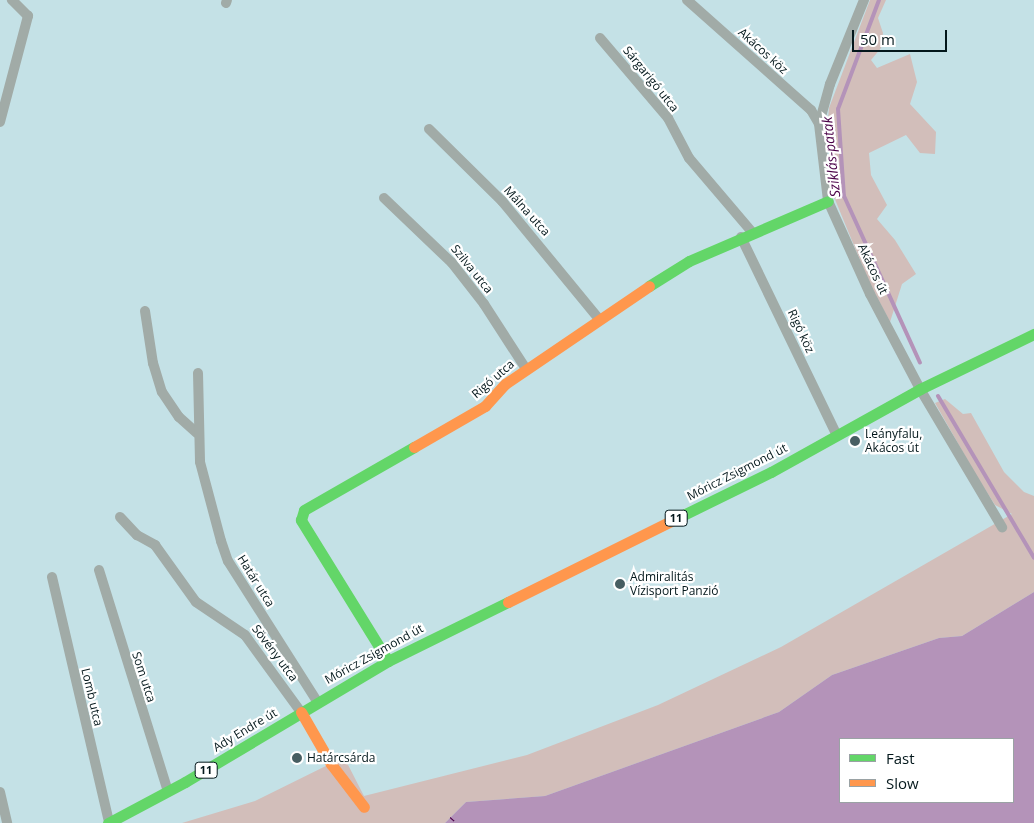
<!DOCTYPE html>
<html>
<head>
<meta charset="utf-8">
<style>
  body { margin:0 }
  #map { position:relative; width:1034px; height:823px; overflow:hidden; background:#c4e1e6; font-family:"Open Sans",sans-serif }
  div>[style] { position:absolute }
  .green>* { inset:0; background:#d2beba }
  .water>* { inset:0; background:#b493b9 }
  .stream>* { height:4px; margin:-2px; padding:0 2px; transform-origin:2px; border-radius:2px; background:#b493b9 }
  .ferry>* { height:1px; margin-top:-0.5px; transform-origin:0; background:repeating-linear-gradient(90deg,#4a0047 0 6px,transparent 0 11px) }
  .street>* { height:10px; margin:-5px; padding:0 5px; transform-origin:5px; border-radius:5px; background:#a1aba7 }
  .fast>* { height:11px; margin:-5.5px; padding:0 5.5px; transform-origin:5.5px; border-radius:5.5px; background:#63d668 }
  .slow>* { height:11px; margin:-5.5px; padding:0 5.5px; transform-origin:5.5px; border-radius:5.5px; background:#ff974d }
  .dots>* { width:14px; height:14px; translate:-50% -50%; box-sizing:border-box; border:2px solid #fff; border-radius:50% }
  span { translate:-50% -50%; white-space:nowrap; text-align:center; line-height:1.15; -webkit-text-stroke:4.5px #fff; paint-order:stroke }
  .shield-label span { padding:1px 4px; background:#fff; border:1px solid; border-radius:4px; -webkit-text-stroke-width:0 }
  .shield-label { font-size:11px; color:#03171b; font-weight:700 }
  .street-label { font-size:12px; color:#03171b }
  .poi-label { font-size:12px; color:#03171b }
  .left { translate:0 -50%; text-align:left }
  .water-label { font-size:14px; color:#4a0047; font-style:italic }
  .legend { position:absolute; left:839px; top:738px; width:175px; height:65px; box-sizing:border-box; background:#fff; border:1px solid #9aa2a4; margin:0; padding:6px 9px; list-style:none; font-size:15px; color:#03171b }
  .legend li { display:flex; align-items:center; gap:10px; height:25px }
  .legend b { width:25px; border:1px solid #9aa2a4 }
  .scale { position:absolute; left:852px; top:30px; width:95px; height:22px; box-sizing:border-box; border:2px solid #03171b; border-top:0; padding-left:6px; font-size:15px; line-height:18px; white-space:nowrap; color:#03171b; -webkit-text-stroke:4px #fff; paint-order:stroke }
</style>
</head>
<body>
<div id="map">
  <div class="green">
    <div style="clip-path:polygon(870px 0,886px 0,878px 18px,883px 33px,881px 48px,871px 60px,877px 68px,910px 54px,917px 82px,910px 104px,936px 132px,935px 154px,920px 153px,906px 135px,869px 153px,871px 175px,887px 205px,877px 219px,895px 240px,916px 274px,902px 284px,890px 322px,869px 282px,834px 197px,827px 130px,829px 108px)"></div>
    <div style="clip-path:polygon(945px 399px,963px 414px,971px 413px,1004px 472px,1024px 492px,1034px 496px,1034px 592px,962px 636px,939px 638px,832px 675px,779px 712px,545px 796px,466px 802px,445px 823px,182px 823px,255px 801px,344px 757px,364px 796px,527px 755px,658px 705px,781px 647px,1012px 514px,995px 505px,976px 475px,935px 403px)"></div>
  </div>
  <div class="water">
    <div style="clip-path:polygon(evenodd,1034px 592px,1034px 823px,445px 823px,466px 802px,545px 796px,779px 712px,832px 675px,939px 638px,962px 636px,1034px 592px,840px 739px,1013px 739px,1013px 802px,840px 802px,840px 739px)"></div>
  </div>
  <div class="stream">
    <div style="left:879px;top:0;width:116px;rotate:110.6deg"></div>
    <div style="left:838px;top:109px;width:87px;rotate:86.1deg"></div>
    <div style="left:844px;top:196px;width:183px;rotate:65.5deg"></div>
    <div style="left:938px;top:396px;width:188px;rotate:59.3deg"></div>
  </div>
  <div class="ferry">
    <div style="left:450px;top:817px;width:9px;rotate:41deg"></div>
  </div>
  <div class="street">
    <div style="left:687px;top:0;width:166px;rotate:41.6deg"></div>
    <div style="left:811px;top:110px;width:16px;rotate:60deg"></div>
    <div style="left:864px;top:0;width:91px;rotate:112deg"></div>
    <div style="left:830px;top:84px;width:41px;rotate:105.4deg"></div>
    <div style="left:819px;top:124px;width:78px;rotate:83.3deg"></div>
    <div style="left:828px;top:201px;width:102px;rotate:65.7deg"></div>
    <div style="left:870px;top:294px;width:107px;rotate:62.2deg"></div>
    <div style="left:920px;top:389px;width:161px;rotate:59.3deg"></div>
    <div style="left:226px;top:3px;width:3px;rotate:-72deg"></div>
    <div style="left:600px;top:38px;width:105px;rotate:49.6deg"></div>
    <div style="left:668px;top:118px;width:45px;rotate:62.3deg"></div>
    <div style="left:689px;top:158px;width:97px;rotate:49.6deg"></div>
    <div style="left:0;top:122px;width:110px;rotate:-75.2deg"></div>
    <div style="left:28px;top:16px;width:23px;rotate:-135deg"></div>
    <div style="left:429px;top:129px;width:103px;rotate:44.6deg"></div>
    <div style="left:502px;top:201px;width:151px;rotate:50.6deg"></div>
    <div style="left:384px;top:198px;width:94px;rotate:43.7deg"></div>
    <div style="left:452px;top:263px;width:52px;rotate:52deg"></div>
    <div style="left:484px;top:304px;width:77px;rotate:57.1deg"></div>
    <div style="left:741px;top:237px;width:221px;rotate:64.2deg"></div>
    <div style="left:145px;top:311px;width:53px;rotate:81.3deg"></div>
    <div style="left:153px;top:363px;width:30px;rotate:73deg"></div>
    <div style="left:162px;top:392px;width:30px;rotate:56deg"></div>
    <div style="left:179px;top:417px;width:24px;rotate:42deg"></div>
    <div style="left:198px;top:373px;width:89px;rotate:88.7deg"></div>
    <div style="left:200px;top:462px;width:82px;rotate:75.1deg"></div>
    <div style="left:221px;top:541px;width:21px;rotate:71deg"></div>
    <div style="left:228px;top:561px;width:166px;rotate:57.6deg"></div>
    <div style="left:120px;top:517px;width:25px;rotate:47deg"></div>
    <div style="left:137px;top:535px;width:21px;rotate:29deg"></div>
    <div style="left:155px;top:545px;width:70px;rotate:54.3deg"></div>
    <div style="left:196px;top:602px;width:59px;rotate:34deg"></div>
    <div style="left:245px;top:635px;width:95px;rotate:54deg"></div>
    <div style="left:99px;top:570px;width:232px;rotate:72.7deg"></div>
    <div style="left:52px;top:577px;width:252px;rotate:76.9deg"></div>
    <div style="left:0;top:792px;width:32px;rotate:77deg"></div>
  </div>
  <div class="fast">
    <div style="left:649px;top:286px;width:47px;rotate:-32deg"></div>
    <div style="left:689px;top:261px;width:151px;rotate:-23.3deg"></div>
    <div style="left:675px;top:519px;width:107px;rotate:-26.1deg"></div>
    <div style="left:771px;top:472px;width:171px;rotate:-29.1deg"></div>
    <div style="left:920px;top:389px;width:127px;rotate:-25.8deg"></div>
    <div style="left:388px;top:661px;width:166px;rotate:-121.7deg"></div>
    <div style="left:301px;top:520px;width:10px;rotate:-73deg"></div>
    <div style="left:304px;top:510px;width:127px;rotate:-29.8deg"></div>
    <div style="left:108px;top:823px;width:87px;rotate:-28deg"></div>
    <div style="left:185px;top:782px;width:236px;rotate:-30.8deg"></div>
    <div style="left:388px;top:661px;width:134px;rotate:-26.2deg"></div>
  </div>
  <div class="slow">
    <div style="left:414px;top:447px;width:82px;rotate:-30deg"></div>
    <div style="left:485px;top:406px;width:30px;rotate:-48deg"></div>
    <div style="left:505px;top:384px;width:174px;rotate:-34.2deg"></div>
    <div style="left:508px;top:602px;width:186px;rotate:-26.4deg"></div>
    <div style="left:301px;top:712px;width:60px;rotate:60deg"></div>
    <div style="left:331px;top:764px;width:54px;rotate:52.5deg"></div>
  </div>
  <div class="dots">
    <div style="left:855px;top:441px;background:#475e62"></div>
    <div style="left:620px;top:584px;background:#475e62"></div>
    <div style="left:297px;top:758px;background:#475e62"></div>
  </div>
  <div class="shield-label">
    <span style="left:676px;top:518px">11</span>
    <span style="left:206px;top:770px">11</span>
  </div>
  <div class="street-label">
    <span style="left:763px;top:51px;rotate:42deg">Akácos köz</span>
    <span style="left:651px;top:79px;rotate:51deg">Sárgarigó utca</span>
    <span style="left:527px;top:211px;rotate:48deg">Málna utca</span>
    <span style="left:472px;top:269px;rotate:51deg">Szilva utca</span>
    <span style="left:873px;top:269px;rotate:65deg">Akácos út</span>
    <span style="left:801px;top:331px;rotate:65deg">Rigó köz</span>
    <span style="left:493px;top:379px;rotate:-41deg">Rigó utca</span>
    <span style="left:737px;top:472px;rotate:-27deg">Móricz Zsigmond út</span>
    <span style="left:256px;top:581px;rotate:58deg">Határ utca</span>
    <span style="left:275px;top:653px;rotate:53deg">Sövény utca</span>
    <span style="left:374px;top:654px;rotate:-29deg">Móricz Zsigmond út</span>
    <span style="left:144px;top:677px;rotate:72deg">Som utca</span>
    <span style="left:92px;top:697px;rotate:77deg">Lomb utca</span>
    <span style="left:245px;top:730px;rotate:-31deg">Ady Endre út</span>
  </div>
  <div class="poi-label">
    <span class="left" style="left:865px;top:441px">Leányfalu,<br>Akácos út</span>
    <span class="left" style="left:630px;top:584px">Admiralitás<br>Vízisport Panzió</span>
    <span class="left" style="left:307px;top:758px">Határcsárda</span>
  </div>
  <div class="water-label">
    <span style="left:831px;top:157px;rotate:-96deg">Sziklás-patak</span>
  </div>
  <ul class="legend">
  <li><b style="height:6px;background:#63d668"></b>Fast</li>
  <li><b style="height:6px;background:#ff974d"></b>Slow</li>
  </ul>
  <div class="scale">50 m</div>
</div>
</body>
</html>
